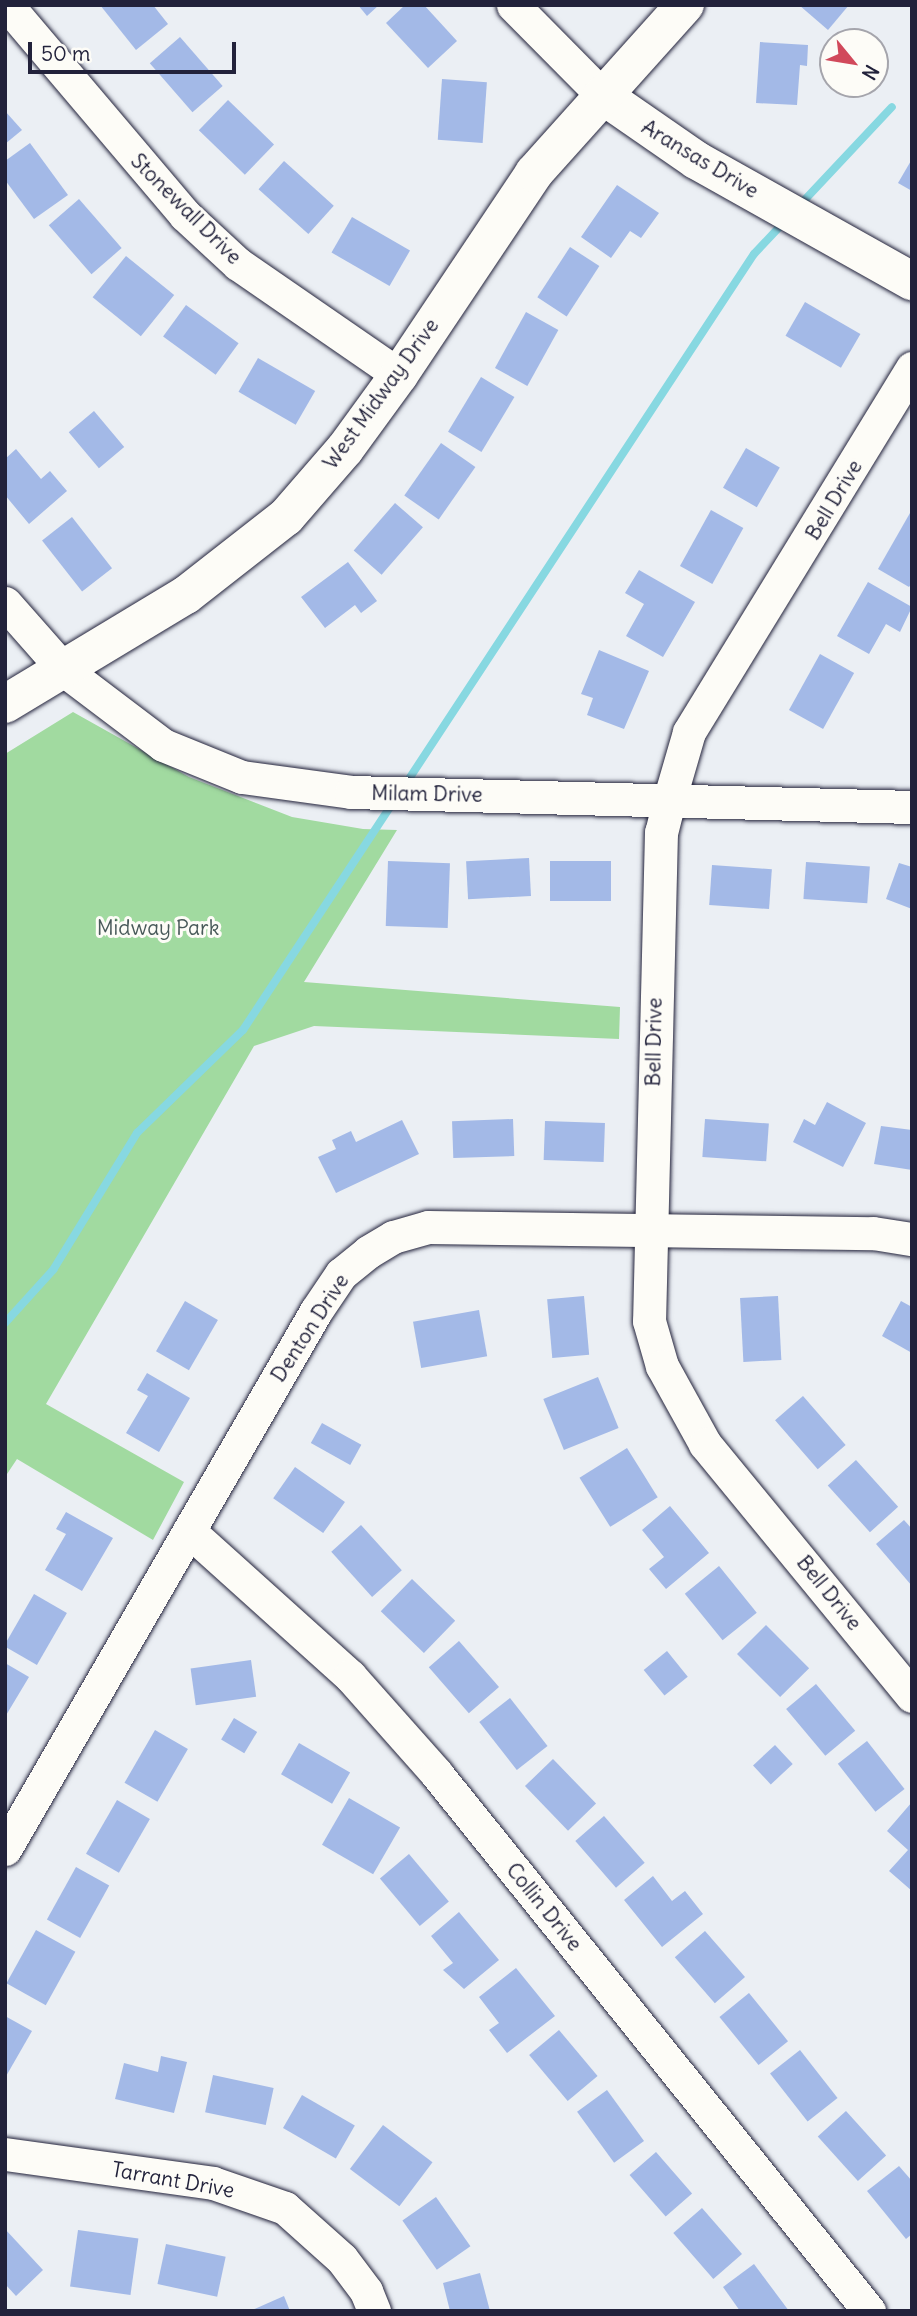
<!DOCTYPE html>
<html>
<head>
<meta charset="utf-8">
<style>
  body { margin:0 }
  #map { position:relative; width:917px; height:2316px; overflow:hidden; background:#ebeff4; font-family:Delius,sans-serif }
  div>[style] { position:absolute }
  .green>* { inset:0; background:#a1daa0 }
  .stream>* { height:8px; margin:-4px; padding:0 4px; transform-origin:4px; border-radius:4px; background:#87d8e1 }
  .building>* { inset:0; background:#a3b9e7; transform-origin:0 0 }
  .roads { filter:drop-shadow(0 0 2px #22223b) drop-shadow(0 0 2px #22223b) }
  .street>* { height:33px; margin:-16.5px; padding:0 16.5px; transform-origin:16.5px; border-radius:16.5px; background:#fdfcf7 }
  .secondary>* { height:38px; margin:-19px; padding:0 19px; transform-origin:19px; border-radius:19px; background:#fdfcf7 }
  span { translate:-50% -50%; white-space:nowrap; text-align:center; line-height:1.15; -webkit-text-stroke:6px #fdfcf7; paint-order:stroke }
  .street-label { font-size:21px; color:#22223b }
  .park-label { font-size:21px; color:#485959 }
  .frame { position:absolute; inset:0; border:7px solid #22223b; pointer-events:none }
  .north { position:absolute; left:819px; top:28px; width:70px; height:70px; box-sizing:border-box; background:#fdfcf7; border:2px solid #a5a5ac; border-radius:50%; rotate:120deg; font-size:19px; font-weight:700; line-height:28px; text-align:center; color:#22223b }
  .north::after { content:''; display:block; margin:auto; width:24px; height:32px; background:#d1495b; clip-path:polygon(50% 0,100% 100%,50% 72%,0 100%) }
  .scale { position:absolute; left:28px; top:42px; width:208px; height:32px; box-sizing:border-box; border:4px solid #22223b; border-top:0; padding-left:9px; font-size:21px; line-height:24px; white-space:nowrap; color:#22223b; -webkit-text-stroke:5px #fdfcf7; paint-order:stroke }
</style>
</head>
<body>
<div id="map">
  <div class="green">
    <div style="clip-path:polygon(73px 712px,189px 777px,292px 817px,363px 829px,397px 830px,304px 982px,620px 1007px,619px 1039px,314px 1026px,254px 1046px,46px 1404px,184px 1482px,153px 1540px,17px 1459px,5px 1477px,5px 754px)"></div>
  </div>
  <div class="stream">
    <div style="left:798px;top:207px;width:137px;rotate:-46.8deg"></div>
    <div style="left:405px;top:785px;width:635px;rotate:-56.69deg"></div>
    <div style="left:754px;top:254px;width:45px;rotate:-46.8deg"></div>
    <div style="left:5px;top:1323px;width:72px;rotate:-47.8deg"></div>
    <div style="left:53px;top:1270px;width:161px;rotate:-58.5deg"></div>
    <div style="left:137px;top:1133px;width:148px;rotate:-44.2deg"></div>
    <div style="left:243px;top:1030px;width:274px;rotate:-56.6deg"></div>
  </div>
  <div class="building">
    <div style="clip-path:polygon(100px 5px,153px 5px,168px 24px,136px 50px)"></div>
    <div style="clip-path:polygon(358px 5px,379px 5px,367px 16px)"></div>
    <div style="clip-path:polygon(405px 5px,424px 5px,457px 41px,428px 68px,386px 23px)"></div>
    <div style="clip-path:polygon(799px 5px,849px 5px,828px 30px)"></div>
    <div style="left:180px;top:37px;width:65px;height:40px;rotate:49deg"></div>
    <div style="clip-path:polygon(760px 42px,808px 45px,807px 66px,800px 65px,797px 105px,756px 103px)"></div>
    <div style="left:442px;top:79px;width:45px;height:61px;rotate:4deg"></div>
    <div style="left:228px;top:100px;width:64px;height:42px;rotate:44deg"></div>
    <div style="clip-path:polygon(5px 111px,22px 130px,5px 144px)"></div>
    <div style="clip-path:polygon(30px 143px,68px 195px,34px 219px,5px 180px,5px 161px)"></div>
    <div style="clip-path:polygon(912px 159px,912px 191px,898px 183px)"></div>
    <div style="left:284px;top:161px;width:67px;height:38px;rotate:42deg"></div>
    <div style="clip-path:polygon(617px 185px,659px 213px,641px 238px,630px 231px,611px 258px,581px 237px)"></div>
    <div style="left:79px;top:199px;width:65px;height:40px;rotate:49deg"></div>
    <div style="left:352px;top:217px;width:67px;height:41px;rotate:30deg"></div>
    <div style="left:570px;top:247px;width:35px;height:60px;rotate:33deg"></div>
    <div style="left:126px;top:256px;width:62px;height:53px;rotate:39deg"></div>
    <div style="left:805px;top:302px;width:64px;height:39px;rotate:30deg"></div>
    <div style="left:186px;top:305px;width:65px;height:39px;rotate:36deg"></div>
    <div style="left:526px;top:312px;width:37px;height:64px;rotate:29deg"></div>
    <div style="left:258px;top:358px;width:66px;height:39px;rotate:30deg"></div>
    <div style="left:481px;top:377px;width:39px;height:64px;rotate:31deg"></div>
    <div style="left:94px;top:411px;width:47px;height:33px;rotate:50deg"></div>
    <div style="left:441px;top:443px;width:42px;height:64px;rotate:35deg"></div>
    <div style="left:746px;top:448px;width:39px;height:46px;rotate:30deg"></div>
    <div style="clip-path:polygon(16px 449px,41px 479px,50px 471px,67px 491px,29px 524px,5px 495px,5px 459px)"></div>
    <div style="left:395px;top:503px;width:37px;height:63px;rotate:41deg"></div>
    <div style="left:711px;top:510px;width:37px;height:64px;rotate:29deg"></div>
    <div style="clip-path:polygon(910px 513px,912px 583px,909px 587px,878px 569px)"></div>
    <div style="left:72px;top:517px;width:65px;height:38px;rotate:52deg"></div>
    <div style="clip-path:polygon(348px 562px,377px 601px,361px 613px,355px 605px,325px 628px,301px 597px)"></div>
    <div style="clip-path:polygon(639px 570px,695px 602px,663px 657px,626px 636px,644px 604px,625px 593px)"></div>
    <div style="clip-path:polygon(868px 582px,912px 607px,900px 632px,886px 624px,869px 654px,837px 636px)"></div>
    <div style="clip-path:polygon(599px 650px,649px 671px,624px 729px,587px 715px,593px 698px,581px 694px)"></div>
    <div style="left:820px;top:654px;width:39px;height:64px;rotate:29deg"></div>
    <div style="left:529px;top:858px;width:38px;height:63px;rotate:87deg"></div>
    <div style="left:388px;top:861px;width:62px;height:65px;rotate:2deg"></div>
    <div style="left:611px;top:861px;width:40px;height:61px;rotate:90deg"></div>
    <div style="left:806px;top:862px;width:64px;height:37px;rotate:4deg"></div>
    <div style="clip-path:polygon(899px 863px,912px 867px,912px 909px,886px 899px)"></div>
    <div style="left:712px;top:865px;width:60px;height:40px;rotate:4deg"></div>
    <div style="clip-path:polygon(827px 1102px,866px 1123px,843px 1167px,793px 1142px,804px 1119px,815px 1125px)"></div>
    <div style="left:513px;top:1119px;width:37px;height:61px;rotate:88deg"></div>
    <div style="left:705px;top:1119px;width:64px;height:38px;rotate:4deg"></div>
    <div style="clip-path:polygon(402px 1120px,419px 1154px,336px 1193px,318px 1157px,336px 1149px,332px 1140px,351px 1131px,356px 1142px)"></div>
    <div style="left:545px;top:1121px;width:60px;height:39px;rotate:2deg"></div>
    <div style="clip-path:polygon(881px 1126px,912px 1130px,912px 1170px,874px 1164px)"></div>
    <div style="left:584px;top:1296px;width:59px;height:37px;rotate:85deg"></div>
    <div style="left:778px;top:1296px;width:64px;height:38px;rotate:87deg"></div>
    <div style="left:185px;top:1301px;width:38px;height:58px;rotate:30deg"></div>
    <div style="clip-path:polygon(901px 1301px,912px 1307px,912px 1353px,882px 1336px)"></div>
    <div style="left:479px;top:1310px;width:47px;height:67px;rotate:80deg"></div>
    <div style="clip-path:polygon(147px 1373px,190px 1398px,159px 1452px,126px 1433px,148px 1396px,137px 1390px)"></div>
    <div style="left:598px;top:1377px;width:55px;height:59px;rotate:68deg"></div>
    <div style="left:803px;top:1396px;width:65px;height:37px;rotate:49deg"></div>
    <div style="left:322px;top:1423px;width:45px;height:23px;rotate:29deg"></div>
    <div style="left:627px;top:1448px;width:58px;height:56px;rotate:58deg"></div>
    <div style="left:856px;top:1460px;width:63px;height:38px;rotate:48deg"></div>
    <div style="left:295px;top:1467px;width:61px;height:38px;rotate:35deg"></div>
    <div style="clip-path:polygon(670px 1506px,709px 1553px,666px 1589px,649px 1569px,664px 1557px,642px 1530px)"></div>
    <div style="clip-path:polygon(66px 1512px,113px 1538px,82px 1591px,45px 1570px,66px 1534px,56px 1529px)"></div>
    <div style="clip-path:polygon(904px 1520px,912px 1529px,912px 1586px,876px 1544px)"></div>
    <div style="left:361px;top:1525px;width:61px;height:40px;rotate:48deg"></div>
    <div style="left:719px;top:1566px;width:60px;height:44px;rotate:51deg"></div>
    <div style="left:412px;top:1579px;width:60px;height:45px;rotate:44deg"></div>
    <div style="left:34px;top:1594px;width:38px;height:60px;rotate:30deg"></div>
    <div style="left:766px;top:1625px;width:61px;height:41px;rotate:45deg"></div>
    <div style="left:459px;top:1641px;width:61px;height:40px;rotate:49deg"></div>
    <div style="left:667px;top:1651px;width:33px;height:30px;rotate:51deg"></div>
    <div style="left:251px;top:1660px;width:37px;height:61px;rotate:82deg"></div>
    <div style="clip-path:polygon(5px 1663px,29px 1677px,5px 1717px)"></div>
    <div style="left:816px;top:1684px;width:61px;height:39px;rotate:50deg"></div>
    <div style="left:510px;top:1698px;width:61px;height:39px;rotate:52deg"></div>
    <div style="left:234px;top:1718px;width:27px;height:25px;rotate:31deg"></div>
    <div style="left:155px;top:1730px;width:38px;height:61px;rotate:30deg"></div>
    <div style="left:867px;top:1741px;width:61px;height:37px;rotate:52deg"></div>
    <div style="left:299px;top:1743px;width:59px;height:36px;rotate:30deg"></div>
    <div style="left:775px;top:1745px;width:26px;height:30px;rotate:47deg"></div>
    <div style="left:553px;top:1759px;width:62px;height:39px;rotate:46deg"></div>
    <div style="left:349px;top:1798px;width:59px;height:54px;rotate:30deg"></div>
    <div style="left:117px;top:1800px;width:38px;height:62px;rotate:30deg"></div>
    <div style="clip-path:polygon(912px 1802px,912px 1891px,889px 1871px,908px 1850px,887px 1831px)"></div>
    <div style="left:604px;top:1816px;width:62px;height:38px;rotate:49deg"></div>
    <div style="left:409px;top:1854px;width:62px;height:38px;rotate:50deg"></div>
    <div style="left:76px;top:1867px;width:38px;height:60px;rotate:29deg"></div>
    <div style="clip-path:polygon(653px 1876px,672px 1901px,685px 1891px,703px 1914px,662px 1947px,624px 1900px)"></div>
    <div style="clip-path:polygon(459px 1912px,499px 1960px,464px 1989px,443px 1970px,453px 1963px,431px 1936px)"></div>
    <div style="left:36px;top:1930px;width:45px;height:61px;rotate:29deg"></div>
    <div style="left:705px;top:1931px;width:61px;height:40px;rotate:49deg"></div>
    <div style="clip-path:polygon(516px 1968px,555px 2016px,507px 2053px,489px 2030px,499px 2023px,479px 1997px)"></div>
    <div style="left:749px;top:1993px;width:62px;height:38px;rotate:51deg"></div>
    <div style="clip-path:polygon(5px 2016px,32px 2031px,5px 2078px)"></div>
    <div style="left:559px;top:2030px;width:60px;height:39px;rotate:50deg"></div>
    <div style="left:800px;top:2050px;width:61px;height:38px;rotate:52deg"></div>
    <div style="clip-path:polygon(161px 2056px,187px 2062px,174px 2113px,115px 2099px,124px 2063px,158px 2072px)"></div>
    <div style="left:213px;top:2075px;width:62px;height:38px;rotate:12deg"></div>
    <div style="left:607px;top:2090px;width:63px;height:37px;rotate:54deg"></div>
    <div style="left:302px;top:2095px;width:61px;height:38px;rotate:30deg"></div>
    <div style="left:846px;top:2111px;width:60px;height:38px;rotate:48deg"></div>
    <div style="left:383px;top:2125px;width:62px;height:55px;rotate:37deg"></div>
    <div style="left:656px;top:2152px;width:55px;height:35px;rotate:49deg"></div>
    <div style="clip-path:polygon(899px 2166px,912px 2181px,912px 2234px,906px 2239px,867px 2191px)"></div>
    <div style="left:436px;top:2197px;width:60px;height:41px;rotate:55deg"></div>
    <div style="left:702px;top:2208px;width:61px;height:38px;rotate:49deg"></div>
    <div style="clip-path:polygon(5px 2229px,43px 2270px,16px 2296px,5px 2284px)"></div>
    <div style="left:78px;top:2230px;width:61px;height:57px;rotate:8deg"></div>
    <div style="left:166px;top:2244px;width:61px;height:41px;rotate:12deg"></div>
    <div style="clip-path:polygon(754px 2264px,789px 2311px,740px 2311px,723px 2287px)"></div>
    <div style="clip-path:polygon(480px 2273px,490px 2311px,450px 2311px,443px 2283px)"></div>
    <div style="clip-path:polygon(284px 2296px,290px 2311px,250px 2311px)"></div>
  </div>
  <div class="roads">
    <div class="street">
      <div style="left:7px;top:5px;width:275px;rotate:49.7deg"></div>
      <div style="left:185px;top:215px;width:72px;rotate:42.8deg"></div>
      <div style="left:238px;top:264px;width:196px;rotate:34.6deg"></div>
      <div style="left:513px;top:5px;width:127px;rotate:45.3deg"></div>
      <div style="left:912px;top:368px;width:427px;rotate:121.5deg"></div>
      <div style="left:689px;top:732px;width:72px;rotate:106.2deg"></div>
      <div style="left:669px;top:801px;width:32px;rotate:104deg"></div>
      <div style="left:661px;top:832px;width:489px;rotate:91.4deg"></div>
      <div style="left:649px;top:1321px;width:47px;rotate:73.9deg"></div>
      <div style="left:662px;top:1366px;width:89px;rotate:61.1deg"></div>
      <div style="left:705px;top:1444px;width:326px;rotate:50.6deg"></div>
      <div style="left:5px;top:603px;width:89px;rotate:48.6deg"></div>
      <div style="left:64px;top:670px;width:124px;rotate:37.1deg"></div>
      <div style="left:163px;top:745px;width:85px;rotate:22.1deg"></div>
      <div style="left:242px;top:777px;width:110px;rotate:7.8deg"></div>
      <div style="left:351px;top:792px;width:561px;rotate:1.53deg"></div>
      <div style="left:189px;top:1531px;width:217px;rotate:42deg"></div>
      <div style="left:350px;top:1676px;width:130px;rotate:48.4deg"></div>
      <div style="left:436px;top:1773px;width:691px;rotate:51.17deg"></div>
      <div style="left:5px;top:1849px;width:621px;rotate:-59.97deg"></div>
      <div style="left:316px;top:1311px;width:45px;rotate:-56deg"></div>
      <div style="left:341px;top:1274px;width:35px;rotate:-39deg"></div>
      <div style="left:368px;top:1252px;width:29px;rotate:-31deg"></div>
      <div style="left:393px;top:1237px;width:36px;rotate:-16deg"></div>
      <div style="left:428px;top:1227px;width:445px;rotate:0.8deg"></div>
      <div style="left:873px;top:1233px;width:39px;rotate:9deg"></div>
      <div style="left:5px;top:2154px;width:210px;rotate:7.9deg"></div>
      <div style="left:213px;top:2183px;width:76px;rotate:19.1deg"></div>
      <div style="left:285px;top:2208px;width:76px;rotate:41.8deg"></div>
      <div style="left:342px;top:2259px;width:40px;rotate:53deg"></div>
      <div style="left:366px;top:2291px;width:22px;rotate:68deg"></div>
    </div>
    <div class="secondary">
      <div style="left:602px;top:95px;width:114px;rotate:34.7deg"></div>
      <div style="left:696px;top:160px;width:248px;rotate:29.3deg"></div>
      <div style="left:5px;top:704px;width:211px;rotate:-31.1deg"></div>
      <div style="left:186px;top:595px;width:127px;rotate:-38deg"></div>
      <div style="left:286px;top:517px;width:90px;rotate:-49.1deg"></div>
      <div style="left:345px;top:449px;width:92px;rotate:-53.9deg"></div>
      <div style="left:399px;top:375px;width:243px;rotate:-56.2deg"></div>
      <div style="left:534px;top:173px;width:226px;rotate:-48.1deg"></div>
    </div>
  </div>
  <div class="street-label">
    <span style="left:700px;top:159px;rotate:31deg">Aransas Drive</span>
    <span style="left:186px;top:209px;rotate:45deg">Stonewall Drive</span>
    <span style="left:381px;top:394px;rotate:-54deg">West Midway Drive</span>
    <span style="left:834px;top:500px;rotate:-59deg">Bell Drive</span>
    <span style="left:427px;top:794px;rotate:1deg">Milam Drive</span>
    <span style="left:654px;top:1042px;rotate:-89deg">Bell Drive</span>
    <span style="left:310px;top:1328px;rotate:-57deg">Denton Drive</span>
    <span style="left:829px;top:1593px;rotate:51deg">Bell Drive</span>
    <span style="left:544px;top:1907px;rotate:51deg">Collin Drive</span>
    <span style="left:173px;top:2180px;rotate:10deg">Tarrant Drive</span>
  </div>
  <div class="park-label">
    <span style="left:158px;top:928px">Midway Park</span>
  </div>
  <div class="frame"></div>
  <div class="north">N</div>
  <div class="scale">50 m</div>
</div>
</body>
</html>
